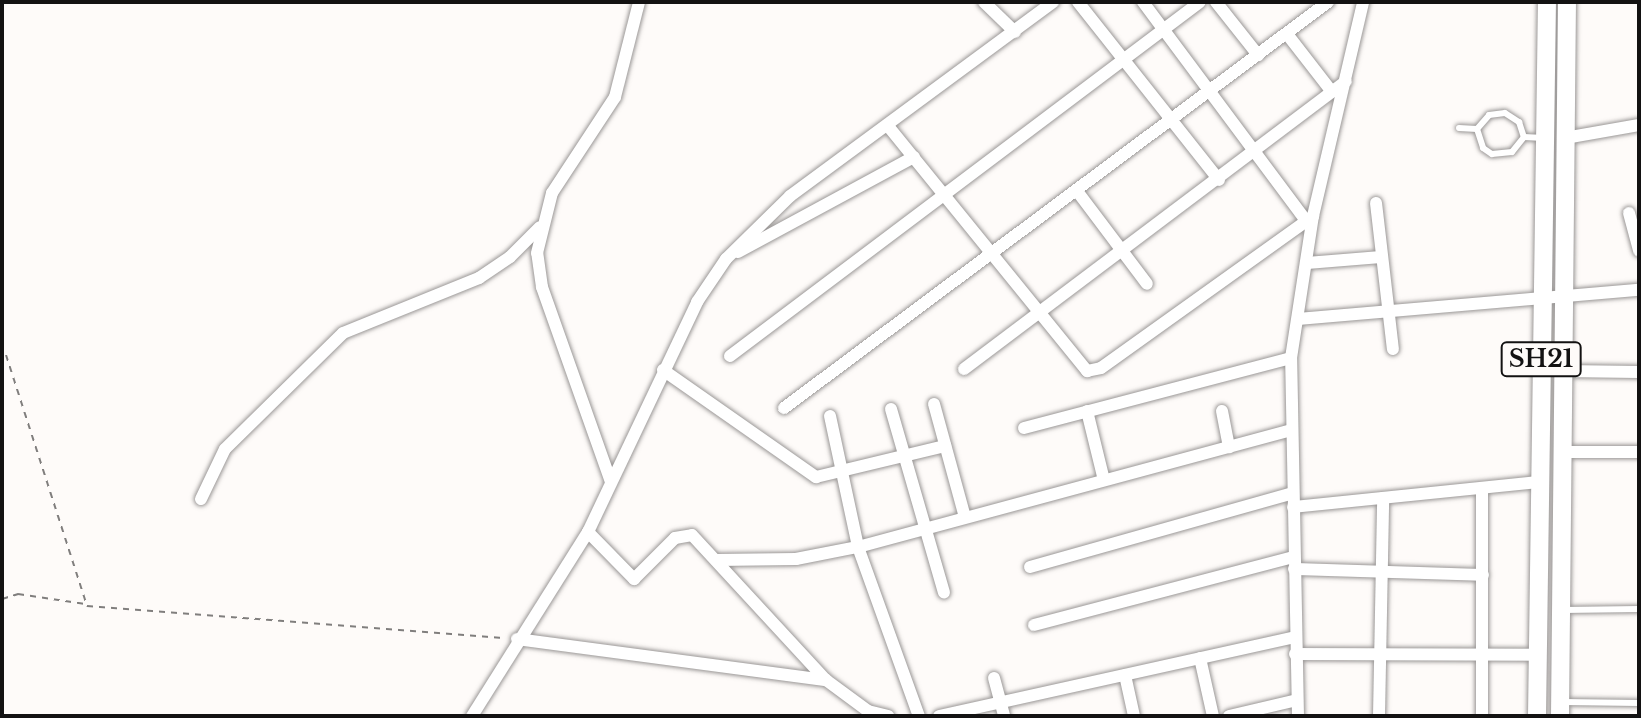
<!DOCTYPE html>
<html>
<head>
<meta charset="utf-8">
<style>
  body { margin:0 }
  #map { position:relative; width:1641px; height:718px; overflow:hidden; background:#fefbf9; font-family:"Libre Baskerville",serif }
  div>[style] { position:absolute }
  .path>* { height:2px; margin-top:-1px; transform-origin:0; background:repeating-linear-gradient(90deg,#807e7d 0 6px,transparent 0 12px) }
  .roads { filter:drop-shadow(0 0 2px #9a9796) drop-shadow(0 0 2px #9a9796) }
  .lane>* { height:6px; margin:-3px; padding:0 3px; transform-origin:3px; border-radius:3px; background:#fff }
  .street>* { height:12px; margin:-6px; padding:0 6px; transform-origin:6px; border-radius:6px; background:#fff }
  .primary>* { height:18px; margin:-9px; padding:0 9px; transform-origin:9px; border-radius:9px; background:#fff }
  span { translate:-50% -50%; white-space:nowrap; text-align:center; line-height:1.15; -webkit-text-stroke:6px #fefbf9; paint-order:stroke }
  .shield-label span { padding:2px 6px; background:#fefbf9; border:2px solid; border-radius:6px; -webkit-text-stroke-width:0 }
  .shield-label { font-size:24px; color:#131212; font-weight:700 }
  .frame { position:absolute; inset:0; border:4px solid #131212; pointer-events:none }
</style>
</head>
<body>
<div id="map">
  <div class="path">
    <div style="left:6px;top:355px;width:264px;rotate:72.1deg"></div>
    <div style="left:87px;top:606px;width:417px;rotate:4.4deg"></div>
    <div style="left:2px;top:599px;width:17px;rotate:-17deg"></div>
    <div style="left:18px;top:594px;width:68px;rotate:8.5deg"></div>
  </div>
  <div class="roads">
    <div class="lane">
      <div style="left:1459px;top:128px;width:18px;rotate:3deg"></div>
      <div style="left:1477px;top:129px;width:18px;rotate:-49deg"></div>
      <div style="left:1489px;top:115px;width:16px;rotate:-7deg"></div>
      <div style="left:1505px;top:113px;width:17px;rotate:33deg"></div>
      <div style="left:1519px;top:122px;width:16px;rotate:72deg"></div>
      <div style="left:1477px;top:129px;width:20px;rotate:72deg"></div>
      <div style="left:1483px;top:148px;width:11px;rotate:34deg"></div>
      <div style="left:1492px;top:154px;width:20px;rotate:-6deg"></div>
      <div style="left:1512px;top:152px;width:19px;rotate:-51deg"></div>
      <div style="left:1524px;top:137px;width:20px;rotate:3deg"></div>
      <div style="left:1563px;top:610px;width:76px;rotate:-0.8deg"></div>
      <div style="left:1563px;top:702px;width:76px;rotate:0.8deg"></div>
    </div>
    <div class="street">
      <div style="left:984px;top:2px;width:43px;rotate:44.1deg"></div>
      <div style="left:1078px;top:2px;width:227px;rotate:51.6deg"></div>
      <div style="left:1143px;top:2px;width:273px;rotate:53.3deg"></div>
      <div style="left:1216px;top:2px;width:68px;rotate:51.6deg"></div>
      <div style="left:1287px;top:34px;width:73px;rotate:52.2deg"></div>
      <div style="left:888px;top:126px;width:316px;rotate:50.9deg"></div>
      <div style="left:1087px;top:371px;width:14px;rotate:-12deg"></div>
      <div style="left:1101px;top:368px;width:261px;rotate:-35.6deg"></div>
      <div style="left:1565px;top:138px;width:75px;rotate:-10deg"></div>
      <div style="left:1077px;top:191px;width:116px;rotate:53deg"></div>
      <div style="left:1376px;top:203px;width:147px;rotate:83.4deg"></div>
      <div style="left:1629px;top:213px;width:39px;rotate:75deg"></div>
      <div style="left:738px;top:252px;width:200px;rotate:-28.4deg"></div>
      <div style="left:1307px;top:263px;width:74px;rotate:-4.6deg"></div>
      <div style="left:1298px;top:319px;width:342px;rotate:-4.9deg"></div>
      <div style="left:730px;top:356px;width:588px;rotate:-36.99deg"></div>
      <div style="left:964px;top:369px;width:478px;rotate:-37deg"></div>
      <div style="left:663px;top:370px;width:187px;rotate:35deg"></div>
      <div style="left:816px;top:477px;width:133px;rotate:-13.5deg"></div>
      <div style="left:1563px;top:371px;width:76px;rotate:0.8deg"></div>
      <div style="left:934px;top:404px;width:117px;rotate:74.7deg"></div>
      <div style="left:784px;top:408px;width:679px;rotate:-36.73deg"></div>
      <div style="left:891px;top:409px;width:191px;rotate:73.9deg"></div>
      <div style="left:1087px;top:411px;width:71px;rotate:76.2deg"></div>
      <div style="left:1222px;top:411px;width:37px;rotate:79deg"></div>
      <div style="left:830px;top:416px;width:134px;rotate:77.9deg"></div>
      <div style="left:858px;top:547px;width:180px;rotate:70.2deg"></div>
      <div style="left:1024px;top:428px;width:276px;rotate:-14.7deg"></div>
      <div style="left:1563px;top:452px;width:76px"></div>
      <div style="left:611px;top:482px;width:207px;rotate:-109.5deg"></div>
      <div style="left:542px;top:287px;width:34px;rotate:-98deg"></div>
      <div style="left:537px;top:253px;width:62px;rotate:-76deg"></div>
      <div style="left:552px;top:193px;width:115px;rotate:-56.7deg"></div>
      <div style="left:615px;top:97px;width:98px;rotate:-75.8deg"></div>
      <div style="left:201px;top:499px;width:55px;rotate:-64.4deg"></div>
      <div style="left:225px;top:449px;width:165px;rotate:-44.5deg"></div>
      <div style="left:343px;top:333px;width:147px;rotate:-22deg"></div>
      <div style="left:479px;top:278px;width:37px;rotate:-34deg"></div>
      <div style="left:510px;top:257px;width:42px;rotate:-45deg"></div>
      <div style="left:1293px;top:507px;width:248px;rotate:-5.8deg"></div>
      <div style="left:588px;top:532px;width:66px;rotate:45.6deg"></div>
      <div style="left:634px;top:579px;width:58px;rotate:-45deg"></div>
      <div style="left:675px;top:538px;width:17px;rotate:-10deg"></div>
      <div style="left:692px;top:535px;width:197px;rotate:47.3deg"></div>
      <div style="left:826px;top:680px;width:52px;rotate:36.4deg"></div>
      <div style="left:868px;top:711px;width:21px;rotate:14deg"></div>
      <div style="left:716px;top:560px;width:80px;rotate:-0.7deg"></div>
      <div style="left:796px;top:559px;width:63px;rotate:-11deg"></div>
      <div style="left:858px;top:547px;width:449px;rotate:-15.1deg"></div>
      <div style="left:1030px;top:567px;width:273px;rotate:-15.7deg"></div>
      <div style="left:1294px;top:569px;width:189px;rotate:1.8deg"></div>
      <div style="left:1034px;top:625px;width:268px;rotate:-14.7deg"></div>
      <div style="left:517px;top:639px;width:312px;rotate:7.6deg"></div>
      <div style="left:1295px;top:654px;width:243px;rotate:0.2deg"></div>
      <div style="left:1200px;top:658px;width:59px;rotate:77.4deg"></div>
      <div style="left:1125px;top:675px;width:42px;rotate:77.6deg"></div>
      <div style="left:994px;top:678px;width:39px;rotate:75deg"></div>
      <div style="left:472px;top:716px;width:218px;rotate:-57.8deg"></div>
      <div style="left:588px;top:532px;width:255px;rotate:-64.6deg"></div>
      <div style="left:697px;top:302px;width:52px;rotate:-56deg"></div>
      <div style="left:726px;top:259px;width:90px;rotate:-44.5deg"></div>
      <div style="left:790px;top:196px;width:327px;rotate:-36.4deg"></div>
      <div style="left:939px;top:716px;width:365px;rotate:-12.5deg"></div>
      <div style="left:1229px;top:716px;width:70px;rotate:-13.2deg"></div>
      <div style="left:1298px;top:716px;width:358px;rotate:-91.1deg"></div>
      <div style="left:1291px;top:358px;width:144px;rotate:-81.2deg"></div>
      <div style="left:1313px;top:216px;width:220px;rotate:-76.8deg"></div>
      <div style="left:1379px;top:716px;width:218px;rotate:-88.9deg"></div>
      <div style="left:1482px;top:716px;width:228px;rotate:-90deg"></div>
    </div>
    <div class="primary">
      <div style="left:1537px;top:716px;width:714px;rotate:-89.2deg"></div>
      <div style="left:1560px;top:716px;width:714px;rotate:-89.44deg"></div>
    </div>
  </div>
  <div class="shield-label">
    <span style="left:1541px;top:359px">SH21</span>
  </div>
  <div class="frame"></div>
</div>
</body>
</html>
